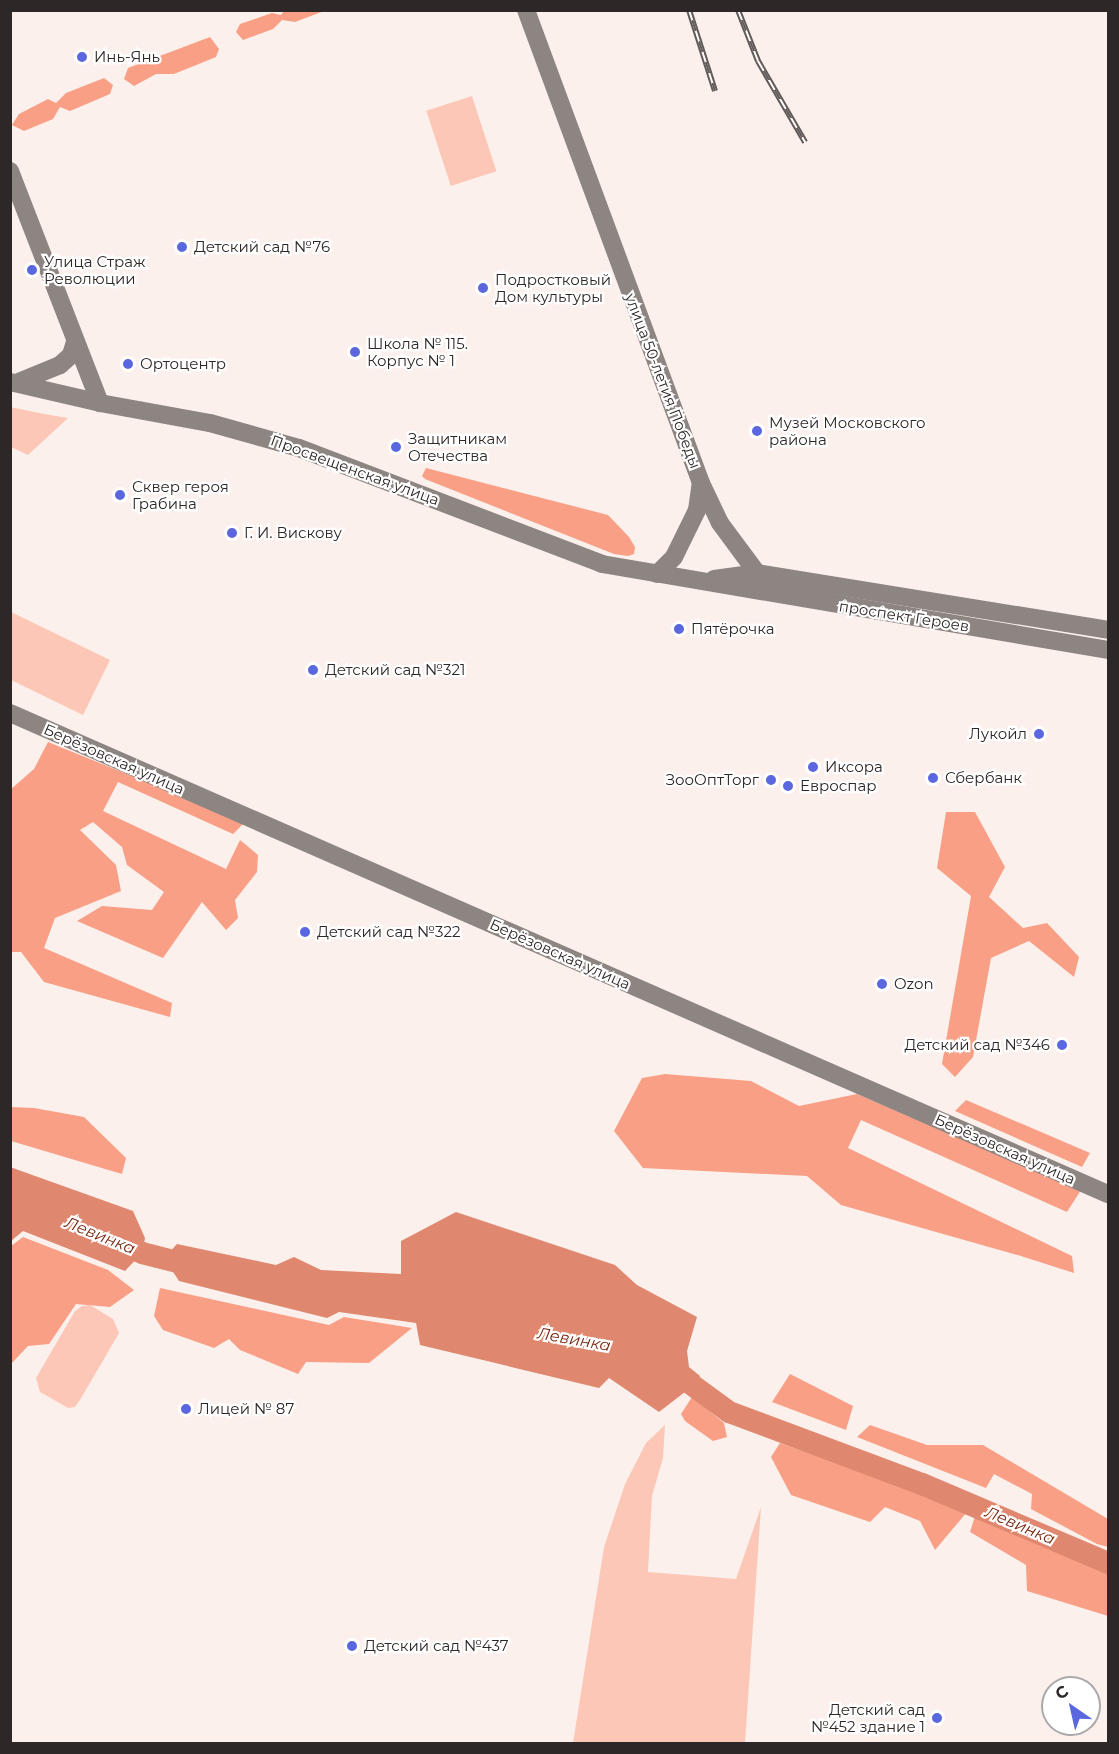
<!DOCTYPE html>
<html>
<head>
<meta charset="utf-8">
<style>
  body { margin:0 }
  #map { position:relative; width:1119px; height:1754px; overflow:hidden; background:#fcf0ec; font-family:Montserrat,sans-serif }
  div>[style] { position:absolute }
  .green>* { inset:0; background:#fdc7b7; transform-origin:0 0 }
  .forest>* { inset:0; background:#f99f85 }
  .water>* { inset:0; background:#e0886f }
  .river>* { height:22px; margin:-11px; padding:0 11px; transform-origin:11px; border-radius:11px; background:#e0886f }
  .secondary>* { height:18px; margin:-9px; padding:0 9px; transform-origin:9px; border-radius:9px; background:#8c8582 }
  .rail>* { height:6px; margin-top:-3px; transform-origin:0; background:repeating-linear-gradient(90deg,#fff 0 11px,#615b59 0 22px); box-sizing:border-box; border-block:2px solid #615b59 }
  .dots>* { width:16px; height:16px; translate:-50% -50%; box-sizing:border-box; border:3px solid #fff; border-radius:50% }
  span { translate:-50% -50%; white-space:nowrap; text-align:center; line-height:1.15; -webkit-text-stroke:4.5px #fff; paint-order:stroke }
  .poi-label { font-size:15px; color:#2d2827 }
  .left { translate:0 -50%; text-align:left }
  .right { translate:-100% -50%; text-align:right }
  .street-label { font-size:15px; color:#2d2827 }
  .water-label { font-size:16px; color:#782911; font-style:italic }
  .frame { position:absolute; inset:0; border:12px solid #2d2827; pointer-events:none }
  .north { position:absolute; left:1041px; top:1676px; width:60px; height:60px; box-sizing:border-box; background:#fff; border:2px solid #aba9a9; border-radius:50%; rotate:326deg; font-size:16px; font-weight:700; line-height:24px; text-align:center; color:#2d2827 }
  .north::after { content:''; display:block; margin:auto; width:21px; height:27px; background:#5a67de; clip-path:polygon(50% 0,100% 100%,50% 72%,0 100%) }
</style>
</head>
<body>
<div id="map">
  <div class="green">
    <div style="left:472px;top:96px;width:79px;height:48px;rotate:72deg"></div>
    <div style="clip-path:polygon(10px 407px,44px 414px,68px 418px,28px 455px,11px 447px)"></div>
    <div style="clip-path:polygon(11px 612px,110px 660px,83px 715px,11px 680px)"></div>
    <div style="clip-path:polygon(90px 1305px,113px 1319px,119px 1333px,80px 1400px,75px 1407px,68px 1408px,40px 1392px,36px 1378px,75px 1311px,82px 1306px)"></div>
    <div style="clip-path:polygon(665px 1425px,663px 1458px,652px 1496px,648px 1572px,736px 1579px,761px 1507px,745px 1743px,573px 1743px,604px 1547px,625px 1484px,646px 1443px)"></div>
  </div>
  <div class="forest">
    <div style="clip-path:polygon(284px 11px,324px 11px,295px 22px,282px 20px,273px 29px,243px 40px,236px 32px,240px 24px,272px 13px,281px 15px)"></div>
    <div style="clip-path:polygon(210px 37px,219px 49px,216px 57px,174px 74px,156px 74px,134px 86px,124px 79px,128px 68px)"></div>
    <div style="clip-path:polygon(104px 78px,113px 85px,110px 94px,70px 111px,60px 107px,53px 119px,24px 131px,12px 125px,19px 114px,48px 99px,56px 103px,66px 93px)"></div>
    <div style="clip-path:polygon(426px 468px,608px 515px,629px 537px,635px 547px,634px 554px,628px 556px,614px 554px,425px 479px,422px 476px)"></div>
    <div style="clip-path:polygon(48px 742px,245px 822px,233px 834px,118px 782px,103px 811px,226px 869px,240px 840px,258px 855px,257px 872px,235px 900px,238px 918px,226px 930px,202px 902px,163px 958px,77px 921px,102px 906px,152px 910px,164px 892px,127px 865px,122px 847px,93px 822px,80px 830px,116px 865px,121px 891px,55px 918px,44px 948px,172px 1003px,170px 1017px,44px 982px,21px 952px,11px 952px,10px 790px,34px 769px)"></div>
    <div style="clip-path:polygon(946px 812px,975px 812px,1005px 867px,989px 897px,1023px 928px,1047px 923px,1079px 957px,1074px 977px,1029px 941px,991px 958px,973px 1057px,955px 1077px,942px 1064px,971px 896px,937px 868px)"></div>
    <div style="clip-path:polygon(665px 1074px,751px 1081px,799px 1106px,857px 1094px,1081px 1190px,1067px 1212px,861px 1120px,848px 1148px,1072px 1256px,1074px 1273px,1021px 1256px,841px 1205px,807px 1176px,643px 1168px,614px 1131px,642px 1078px)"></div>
    <div style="clip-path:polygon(966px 1100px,1090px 1153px,1082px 1167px,955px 1111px)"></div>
    <div style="clip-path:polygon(11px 1107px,34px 1108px,84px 1117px,126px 1158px,122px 1174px,11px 1141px)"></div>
    <div style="clip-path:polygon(23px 1237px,108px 1270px,134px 1290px,110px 1307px,76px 1304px,49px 1344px,28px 1346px,11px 1364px,11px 1246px)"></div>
    <div style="clip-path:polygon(160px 1288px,329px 1325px,344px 1317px,412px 1328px,369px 1363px,306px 1362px,298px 1374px,240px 1350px,229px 1339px,214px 1348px,163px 1330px,154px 1316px)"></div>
    <div style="clip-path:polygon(790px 1374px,853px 1406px,846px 1430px,772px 1402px)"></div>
    <div style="clip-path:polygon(692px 1397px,724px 1423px,727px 1437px,713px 1441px,685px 1421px,681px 1414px)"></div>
    <div style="clip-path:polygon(870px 1425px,927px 1445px,983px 1445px,1108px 1519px,1108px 1547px,1097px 1544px,1031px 1509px,1032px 1494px,994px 1474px,986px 1488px,857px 1437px)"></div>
    <div style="clip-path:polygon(780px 1443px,935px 1498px,967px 1512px,935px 1550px,920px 1521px,885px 1507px,870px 1522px,791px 1495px,771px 1457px)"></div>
    <div style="clip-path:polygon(975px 1516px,1108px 1570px,1108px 1616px,1027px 1591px,1026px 1565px,970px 1532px)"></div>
  </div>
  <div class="water">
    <div style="clip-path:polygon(10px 1167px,133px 1211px,145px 1238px,142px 1253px,125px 1271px,23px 1231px,11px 1241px)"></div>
    <div style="clip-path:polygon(456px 1212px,615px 1265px,637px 1285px,697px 1317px,687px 1351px,689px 1367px,700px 1376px,694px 1385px,659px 1412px,609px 1378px,599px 1388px,420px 1345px,416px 1323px,339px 1312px,327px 1318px,179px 1281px,164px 1258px,177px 1244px,276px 1265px,294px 1257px,321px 1270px,401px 1274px,401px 1241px)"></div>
  </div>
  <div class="river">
    <div style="left:113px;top:1241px;width:31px;rotate:22deg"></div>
    <div style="left:142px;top:1253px;width:53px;rotate:14.3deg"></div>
    <div style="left:669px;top:1371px;width:12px;rotate:24deg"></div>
    <div style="left:680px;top:1376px;width:61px;rotate:36.3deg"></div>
    <div style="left:729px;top:1412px;width:206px;rotate:20.5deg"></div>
    <div style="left:922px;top:1484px;width:202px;rotate:23deg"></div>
  </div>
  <div class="secondary">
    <div style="left:526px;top:10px;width:504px;rotate:69.7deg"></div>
    <div style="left:701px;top:483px;width:44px;rotate:64.6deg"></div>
    <div style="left:720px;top:523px;width:62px;rotate:53.5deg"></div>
    <div style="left:10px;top:171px;width:249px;rotate:68.8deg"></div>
    <div style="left:10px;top:382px;width:92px;rotate:13.1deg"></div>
    <div style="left:100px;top:403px;width:112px;rotate:10.3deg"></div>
    <div style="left:210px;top:423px;width:92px;rotate:15.7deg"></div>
    <div style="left:299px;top:448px;width:324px;rotate:20.9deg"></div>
    <div style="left:602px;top:564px;width:513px;rotate:9.65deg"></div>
    <div style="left:16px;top:383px;width:48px;rotate:-22.2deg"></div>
    <div style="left:60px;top:365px;width:15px;rotate:-42deg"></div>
    <div style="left:71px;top:355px;width:14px;rotate:-73deg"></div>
    <div style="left:657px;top:574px;width:24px;rotate:-45deg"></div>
    <div style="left:674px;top:557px;width:52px;rotate:-63.9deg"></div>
    <div style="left:697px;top:510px;width:27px;rotate:-82deg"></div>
    <div style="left:714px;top:579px;width:43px;rotate:-7.9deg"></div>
    <div style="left:757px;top:573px;width:356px;rotate:9.2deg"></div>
    <div style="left:10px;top:713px;width:1199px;rotate:23.66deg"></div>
  </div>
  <div class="rail">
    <div style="left:689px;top:10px;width:85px;rotate:72.2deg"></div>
    <div style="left:738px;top:10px;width:55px;rotate:68.6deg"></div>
    <div style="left:758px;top:61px;width:94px;rotate:59.9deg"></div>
  </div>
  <div class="dots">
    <div style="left:82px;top:57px;background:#5a67de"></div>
    <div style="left:182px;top:247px;background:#5a67de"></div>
    <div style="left:32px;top:270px;background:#5a67de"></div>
    <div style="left:483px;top:288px;background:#5a67de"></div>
    <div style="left:355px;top:352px;background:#5a67de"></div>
    <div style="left:128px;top:364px;background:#5a67de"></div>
    <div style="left:757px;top:431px;background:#5a67de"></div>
    <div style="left:396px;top:447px;background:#5a67de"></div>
    <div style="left:120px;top:495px;background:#5a67de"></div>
    <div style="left:232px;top:533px;background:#5a67de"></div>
    <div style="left:679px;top:629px;background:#5a67de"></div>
    <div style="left:313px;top:670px;background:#5a67de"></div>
    <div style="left:1039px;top:734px;background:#5a67de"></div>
    <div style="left:813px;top:767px;background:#5a67de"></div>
    <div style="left:933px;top:778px;background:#5a67de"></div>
    <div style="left:771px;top:780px;background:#5a67de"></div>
    <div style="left:788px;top:786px;background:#5a67de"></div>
    <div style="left:305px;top:932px;background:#5a67de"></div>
    <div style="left:882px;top:984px;background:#5a67de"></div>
    <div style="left:1062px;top:1045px;background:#5a67de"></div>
    <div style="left:186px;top:1409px;background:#5a67de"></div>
    <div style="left:352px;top:1646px;background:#5a67de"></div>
    <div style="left:937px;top:1718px;background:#5a67de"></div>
  </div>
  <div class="poi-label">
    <span class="left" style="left:94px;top:57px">Инь-Янь</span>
    <span class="left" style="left:194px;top:247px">Детский сад №76</span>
    <span class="left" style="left:44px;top:270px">Улица Страж<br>Революции</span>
    <span class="left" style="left:495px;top:288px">Подростковый<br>Дом культуры</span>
    <span class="left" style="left:367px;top:352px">Школа № 115.<br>Корпус № 1</span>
    <span class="left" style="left:140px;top:364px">Ортоцентр</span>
    <span class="left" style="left:769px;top:431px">Музей Московского<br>района</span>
    <span class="left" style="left:408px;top:447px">Защитникам<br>Отечества</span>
    <span class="left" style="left:132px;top:495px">Сквер героя<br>Грабина</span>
    <span class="left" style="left:244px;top:533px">Г. И. Вискову</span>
    <span class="left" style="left:691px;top:629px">Пятёрочка</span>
    <span class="left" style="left:325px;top:670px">Детский сад №321</span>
    <span class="right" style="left:1027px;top:734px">Лукойл</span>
    <span class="left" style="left:825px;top:767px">Иксора</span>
    <span class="left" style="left:945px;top:778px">Сбербанк</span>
    <span class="right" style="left:759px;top:780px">ЗооОптТорг</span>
    <span class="left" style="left:800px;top:786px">Евроспар</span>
    <span class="left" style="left:317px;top:932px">Детский сад №322</span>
    <span class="left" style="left:894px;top:984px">Ozon</span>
    <span class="right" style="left:1050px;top:1045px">Детский сад №346</span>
    <span class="left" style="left:198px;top:1409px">Лицей № 87</span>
    <span class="left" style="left:364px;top:1646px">Детский сад №437</span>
    <span class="right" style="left:925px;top:1718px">Детский сад<br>№452 здание 1</span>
  </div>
  <div class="street-label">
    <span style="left:663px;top:381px;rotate:69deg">улица 50-летия Победы</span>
    <span style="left:355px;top:470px;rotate:20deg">Просвещенская улица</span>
    <span style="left:904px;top:616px;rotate:9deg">проспект Героев</span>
    <span style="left:114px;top:759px;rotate:24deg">Берёзовская улица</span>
    <span style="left:560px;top:954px;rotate:24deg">Берёзовская улица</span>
    <span style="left:1005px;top:1149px;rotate:24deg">Берёзовская улица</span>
  </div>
  <div class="water-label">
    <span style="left:100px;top:1236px;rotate:22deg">Левинка</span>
    <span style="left:574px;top:1340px;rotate:10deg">Левинка</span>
    <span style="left:1020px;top:1526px;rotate:23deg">Левинка</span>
  </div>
  <div class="frame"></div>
  <div class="north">С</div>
</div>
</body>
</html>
